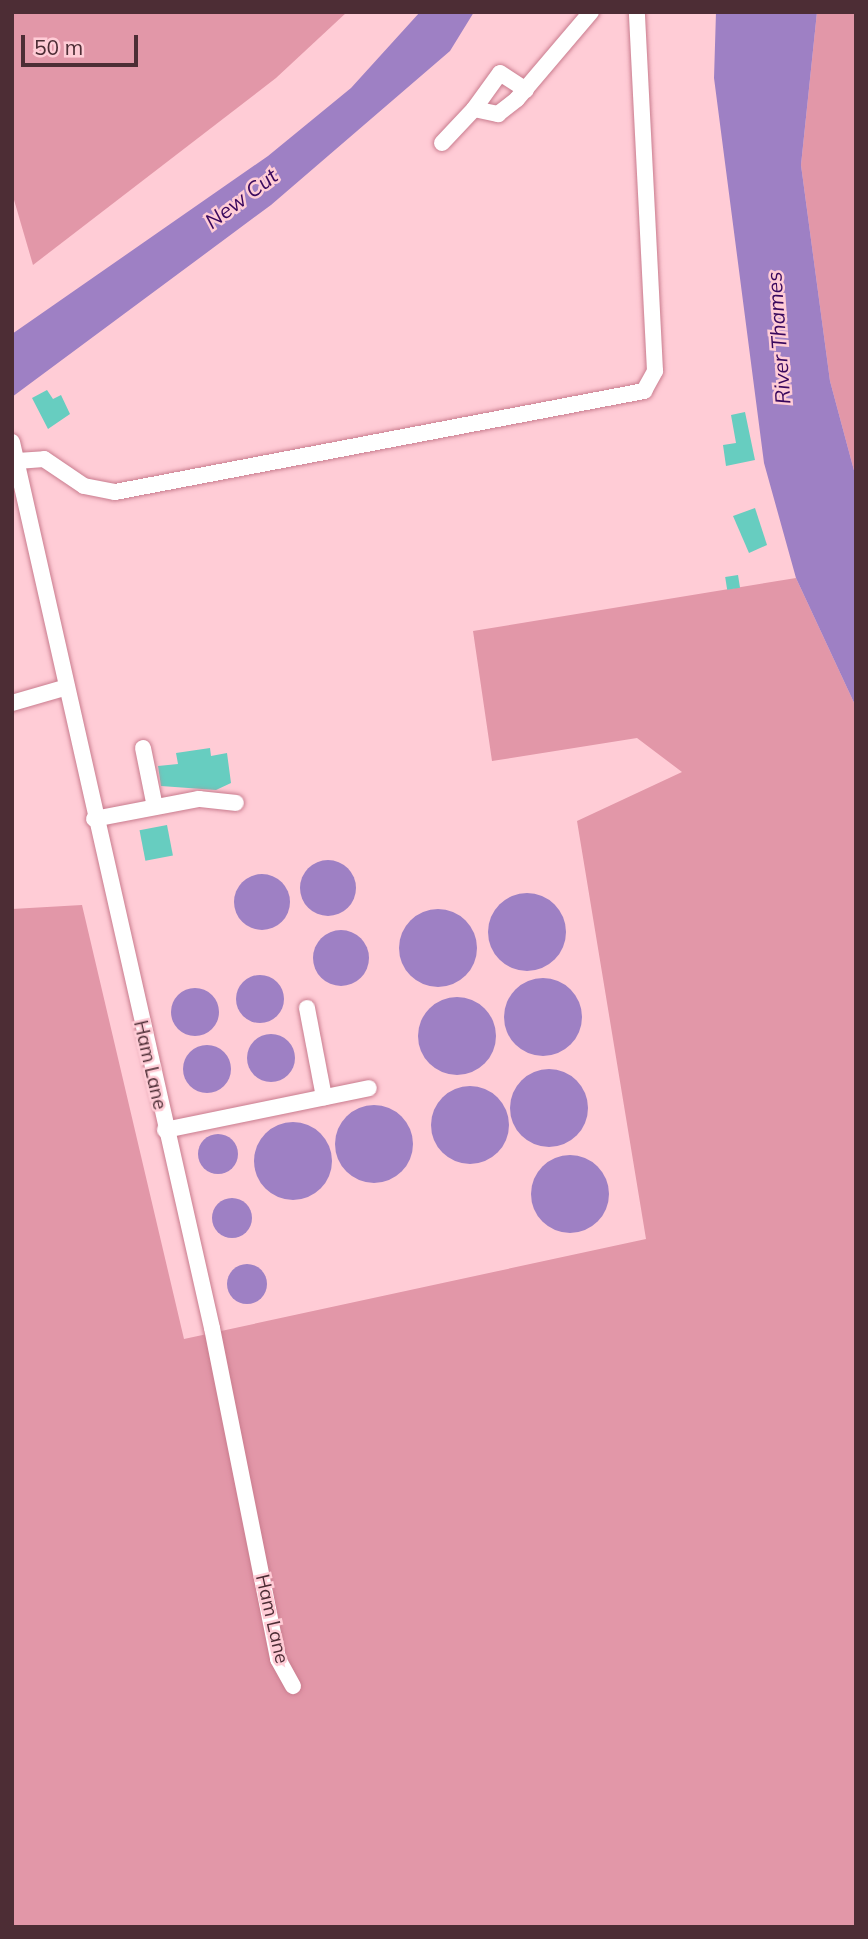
<!DOCTYPE html>
<html>
<head>
<meta charset="utf-8">
<style>
  body { margin:0 }
  #map { position:relative; width:868px; height:1939px; overflow:hidden; background:#ffccd6; font-family:Mulish,sans-serif }
  div>[style] { position:absolute }
  .green>* { inset:0; background:#e297a8 }
  .water>* { inset:0; background:#9e80c4 }
  .round { border-radius:50% }
  .building>* { inset:0; background:#67cdc0; transform-origin:0 0 }
  .roads { filter:drop-shadow(0 0 2px #c97c8e) drop-shadow(0 0 2px #c97c8e) }
  .minor>* { height:16px; margin:-8px; padding:0 8px; transform-origin:8px; border-radius:8px; background:#fff }
  span { translate:-50% -50%; white-space:nowrap; text-align:center; line-height:1.15; -webkit-text-stroke:5px #ffccd6; paint-order:stroke }
  .street-label { font-size:19px; color:#4d2d35 }
  .water-label { font-size:21px; color:#39085d; font-style:italic }
  .frame { position:absolute; inset:0; border:14px solid #4d2d35; pointer-events:none }
  .scale { position:absolute; left:21px; top:35px; width:117px; height:32px; box-sizing:border-box; border:4px solid #4d2d35; border-top:0; padding-left:9px; font-size:21px; line-height:24px; white-space:nowrap; color:#4d2d35; -webkit-text-stroke:5px #ffccd6; paint-order:stroke }
</style>
</head>
<body>
<div id="map">
  <div class="green">
    <div style="clip-path:polygon(12px 12px,347px 12px,276px 78px,33px 265px,12px 193px)"></div>
    <div style="clip-path:polygon(817px 12px,856px 12px,856px 478px,830px 381px,801px 165px)"></div>
    <div style="clip-path:polygon(796px 578px,856px 707px,856px 1927px,12px 1927px,12px 909px,82px 905px,184px 1339px,646px 1239px,577px 821px,682px 772px,637px 738px,492px 761px,473px 631px)"></div>
  </div>
  <div class="water">
    <div style="clip-path:polygon(420px 12px,474px 12px,450px 51px,271px 205px,12px 397px,12px 334px,268px 156px,351px 88px)"></div>
    <div style="clip-path:polygon(716px 12px,817px 12px,801px 165px,830px 381px,856px 478px,856px 707px,796px 578px,764px 463px,714px 78px)"></div>
    <div class="round" style="left:300px;top:860px;width:56px;height:56px"></div>
    <div class="round" style="left:234px;top:874px;width:56px;height:56px"></div>
    <div class="round" style="left:488px;top:893px;width:78px;height:78px"></div>
    <div class="round" style="left:399px;top:909px;width:78px;height:78px"></div>
    <div class="round" style="left:313px;top:930px;width:56px;height:56px"></div>
    <div class="round" style="left:236px;top:975px;width:48px;height:48px"></div>
    <div class="round" style="left:504px;top:978px;width:78px;height:78px"></div>
    <div class="round" style="left:171px;top:988px;width:48px;height:48px"></div>
    <div class="round" style="left:418px;top:997px;width:78px;height:78px"></div>
    <div class="round" style="left:247px;top:1034px;width:48px;height:48px"></div>
    <div class="round" style="left:183px;top:1045px;width:48px;height:48px"></div>
    <div class="round" style="left:510px;top:1069px;width:78px;height:78px"></div>
    <div class="round" style="left:431px;top:1086px;width:78px;height:78px"></div>
    <div class="round" style="left:335px;top:1105px;width:78px;height:78px"></div>
    <div class="round" style="left:254px;top:1122px;width:78px;height:78px"></div>
    <div class="round" style="left:198px;top:1134px;width:40px;height:40px"></div>
    <div class="round" style="left:531px;top:1155px;width:78px;height:78px"></div>
    <div class="round" style="left:212px;top:1198px;width:40px;height:40px"></div>
    <div class="round" style="left:227px;top:1264px;width:40px;height:40px"></div>
  </div>
  <div class="building">
    <div style="clip-path:polygon(47px 390px,53px 399px,61px 395px,70px 414px,48px 429px,32px 398px)"></div>
    <div style="clip-path:polygon(745px 412px,755px 460px,726px 466px,723px 445px,736px 443px,731px 415px)"></div>
    <div style="clip-path:polygon(755px 508px,767px 545px,749px 553px,733px 516px)"></div>
    <div style="left:738px;top:575px;width:13px;height:13px;rotate:81deg"></div>
    <div style="clip-path:polygon(210px 748px,211px 756px,227px 753px,231px 783px,216px 790px,161px 786px,158px 766px,178px 764px,176px 753px)"></div>
    <div style="left:167px;top:825px;width:31px;height:28px;rotate:79deg"></div>
  </div>
  <div class="roads">
    <div class="minor">
      <div style="left:474px;top:109px;width:44px;rotate:-54.2deg"></div>
      <div style="left:500px;top:73px;width:31px;rotate:33deg"></div>
      <div style="left:442px;top:143px;width:47px;rotate:-46.7deg"></div>
      <div style="left:474px;top:109px;width:25px;rotate:12deg"></div>
      <div style="left:498px;top:114px;width:24px;rotate:-38deg"></div>
      <div style="left:517px;top:99px;width:114px;rotate:-49.6deg"></div>
      <div style="left:12px;top:442px;width:908px;rotate:77.28deg"></div>
      <div style="left:212px;top:1328px;width:338px;rotate:78.7deg"></div>
      <div style="left:278px;top:1659px;width:31px;rotate:61deg"></div>
      <div style="left:17px;top:461px;width:27px;rotate:-4deg"></div>
      <div style="left:44px;top:459px;width:48px;rotate:34deg"></div>
      <div style="left:84px;top:486px;width:32px;rotate:11deg"></div>
      <div style="left:115px;top:492px;width:539px;rotate:-10.81deg"></div>
      <div style="left:644px;top:391px;width:23px;rotate:-61deg"></div>
      <div style="left:655px;top:371px;width:359px;rotate:-92.9deg"></div>
      <div style="left:12px;top:703px;width:54px;rotate:-16.1deg"></div>
      <div style="left:143px;top:748px;width:60px;rotate:78.5deg"></div>
      <div style="left:94px;top:819px;width:107px;rotate:-10.8deg"></div>
      <div style="left:199px;top:799px;width:37px;rotate:6deg"></div>
      <div style="left:307px;top:1008px;width:91px;rotate:79.2deg"></div>
      <div style="left:165px;top:1130px;width:208px;rotate:-11.6deg"></div>
    </div>
  </div>
  <div class="street-label">
    <span style="left:150px;top:1065px;rotate:77deg">Ham Lane</span>
    <span style="left:272px;top:1619px;rotate:77deg">Ham Lane</span>
  </div>
  <div class="water-label">
    <span style="left:241px;top:198px;rotate:-37deg">New Cut</span>
    <span style="left:778px;top:338px;rotate:-94deg">River Thames</span>
  </div>
  <div class="frame"></div>
  <div class="scale">50 m</div>
</div>
</body>
</html>
